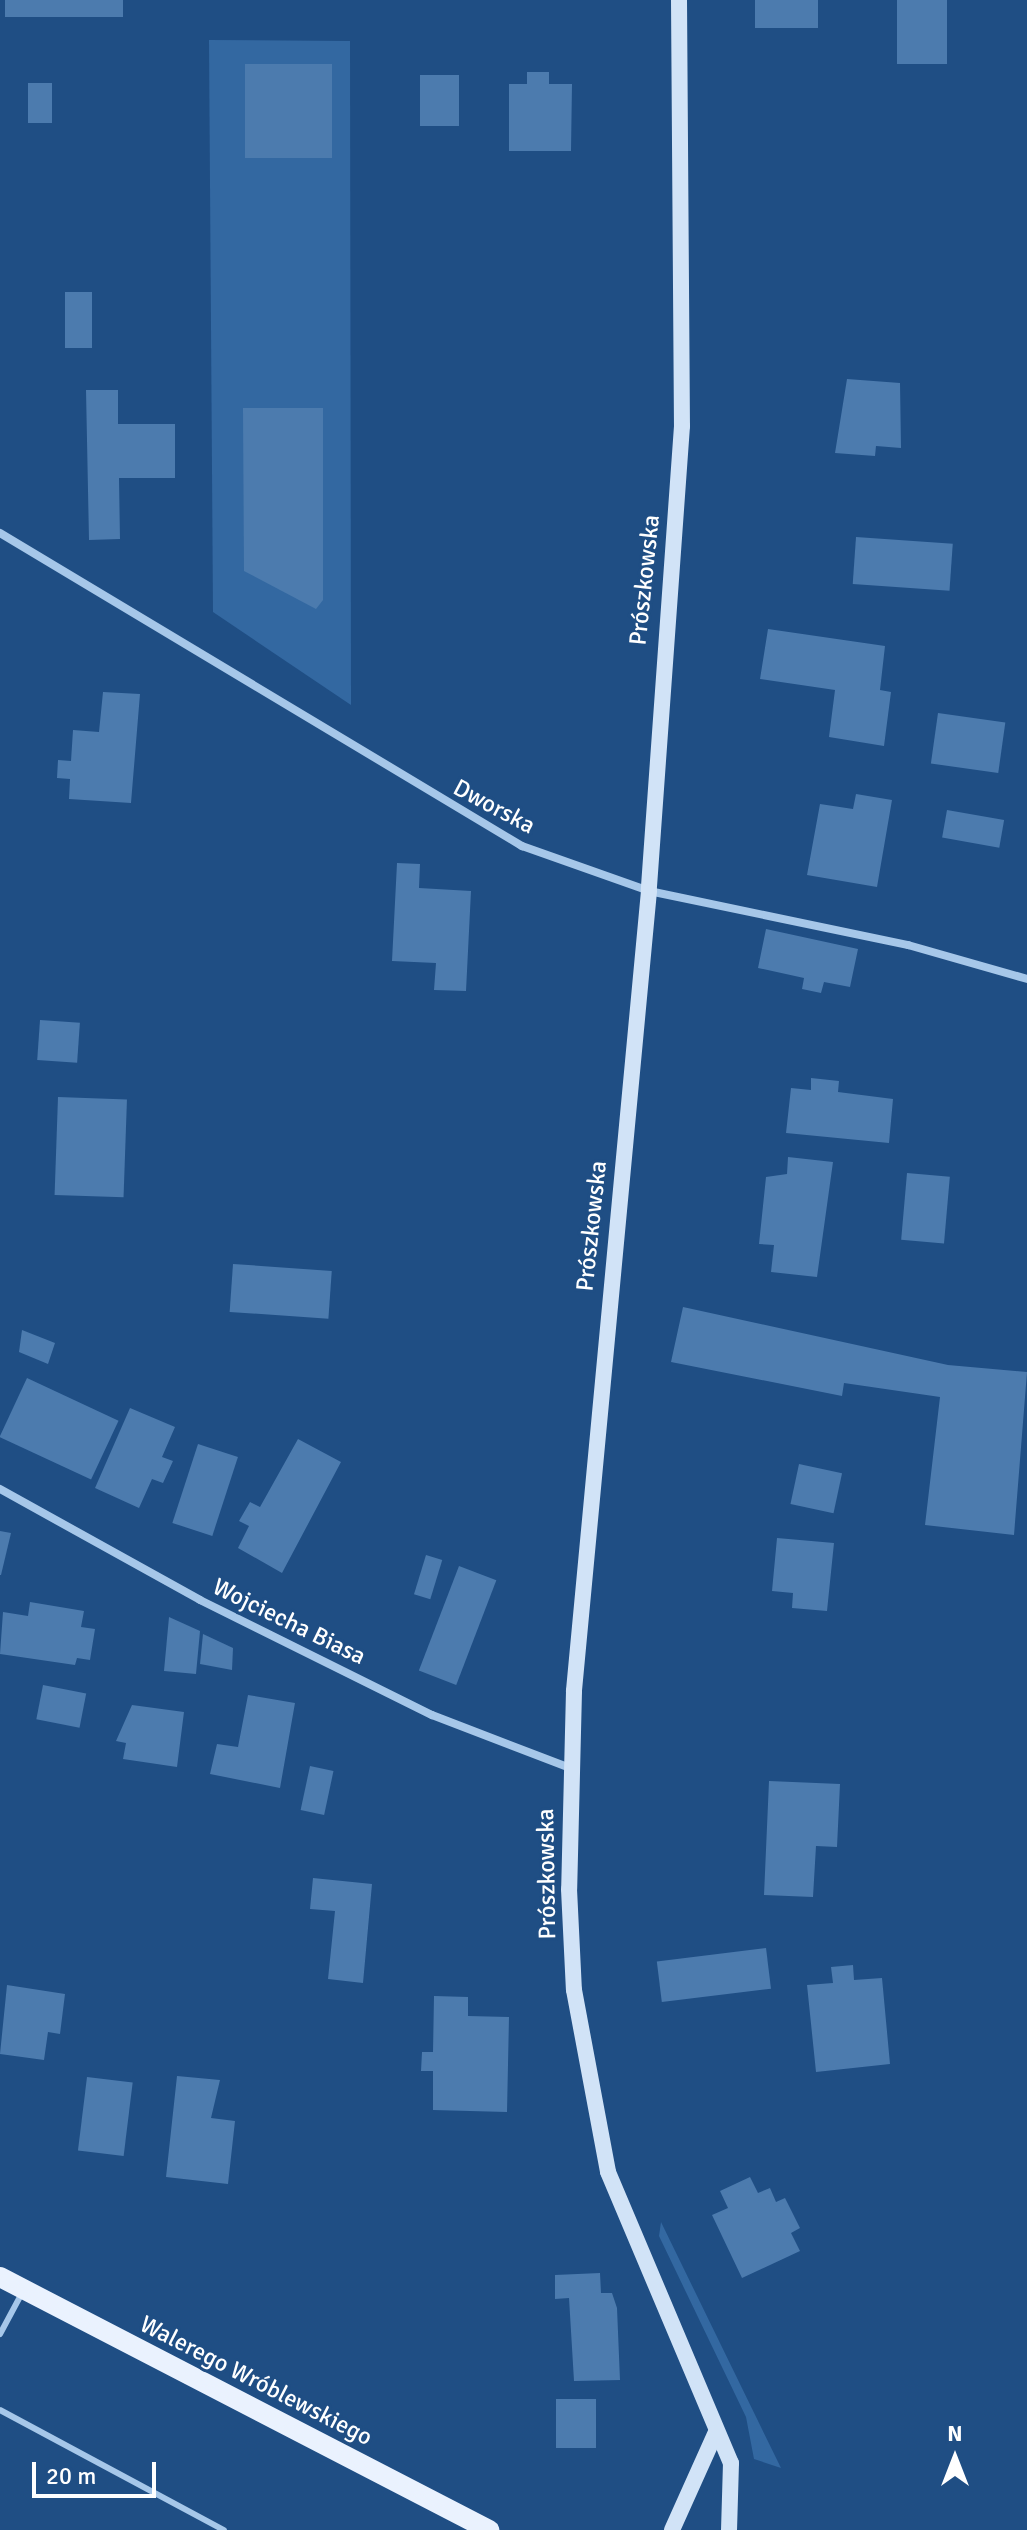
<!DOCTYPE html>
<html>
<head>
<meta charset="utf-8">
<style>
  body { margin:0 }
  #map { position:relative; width:1027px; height:2530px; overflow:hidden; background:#1f4e84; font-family:Signika,sans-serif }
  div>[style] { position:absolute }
  .green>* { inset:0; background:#3368a1 }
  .building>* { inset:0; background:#4c7bae; transform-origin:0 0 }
  .service>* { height:6px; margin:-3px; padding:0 3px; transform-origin:3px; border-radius:3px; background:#a6c7e9 }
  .minor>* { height:8px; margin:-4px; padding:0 4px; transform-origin:4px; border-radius:4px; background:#a6c7e9 }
  .secondary>* { height:16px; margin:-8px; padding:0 8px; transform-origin:8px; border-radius:8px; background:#d1e3f7 }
  .primary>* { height:20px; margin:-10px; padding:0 10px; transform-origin:10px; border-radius:10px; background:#eaf2fe }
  span { translate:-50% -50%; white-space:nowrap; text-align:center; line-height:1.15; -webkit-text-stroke:6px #1f4e84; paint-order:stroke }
  .street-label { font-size:24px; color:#fff }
  .north { position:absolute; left:915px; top:2418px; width:80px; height:80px; -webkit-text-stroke:6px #1f4e84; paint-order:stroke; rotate:0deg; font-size:22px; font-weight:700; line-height:32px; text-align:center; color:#fff }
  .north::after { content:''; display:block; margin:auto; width:28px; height:36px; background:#fff; clip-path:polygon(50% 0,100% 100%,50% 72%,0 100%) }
  .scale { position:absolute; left:32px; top:2462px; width:124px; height:36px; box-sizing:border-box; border:4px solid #fff; border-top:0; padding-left:10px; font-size:24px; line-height:28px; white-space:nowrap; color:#fff; -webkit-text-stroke:6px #1f4e84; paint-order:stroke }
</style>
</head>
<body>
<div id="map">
  <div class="green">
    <div style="clip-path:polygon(209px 40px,350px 41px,351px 705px,213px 612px)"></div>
    <div style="clip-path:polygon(661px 2222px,759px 2423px,781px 2468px,754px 2459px,746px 2417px,659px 2236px)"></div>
  </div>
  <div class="building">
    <div style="left:5px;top:0;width:118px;height:17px"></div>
    <div style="left:755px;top:0;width:63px;height:28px"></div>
    <div style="left:897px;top:0;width:50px;height:64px"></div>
    <div style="left:332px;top:64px;width:94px;height:87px;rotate:90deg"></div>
    <div style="clip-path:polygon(527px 72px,549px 72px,549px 84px,572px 84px,571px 151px,509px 151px,509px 84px,527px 84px)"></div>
    <div style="left:459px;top:75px;width:51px;height:39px;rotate:90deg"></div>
    <div style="left:28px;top:83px;width:24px;height:40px"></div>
    <div style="left:65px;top:292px;width:27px;height:56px"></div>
    <div style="clip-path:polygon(847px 379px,900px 383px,901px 448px,876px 446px,875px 456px,835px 453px)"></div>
    <div style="clip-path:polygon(86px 390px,118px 390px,118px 424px,175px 424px,175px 478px,119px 478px,120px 539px,89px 540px)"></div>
    <div style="clip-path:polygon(243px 408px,323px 408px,323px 600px,316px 609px,244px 571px)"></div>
    <div style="left:856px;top:537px;width:97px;height:47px;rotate:4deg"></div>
    <div style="clip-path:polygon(768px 629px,885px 646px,880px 690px,891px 692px,884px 746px,829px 737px,835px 690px,760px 679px)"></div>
    <div style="clip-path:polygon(103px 692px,140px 694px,131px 803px,69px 799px,70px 779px,57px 778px,58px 760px,71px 761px,73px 730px,99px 732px)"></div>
    <div style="left:938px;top:713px;width:68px;height:51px;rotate:8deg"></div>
    <div style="clip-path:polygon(856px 794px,892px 800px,877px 887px,807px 875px,820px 804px,853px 809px)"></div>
    <div style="left:947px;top:810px;width:58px;height:28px;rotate:10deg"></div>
    <div style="clip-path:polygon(397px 863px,420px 864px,419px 888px,471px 891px,466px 991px,434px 990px,436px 963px,392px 961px)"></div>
    <div style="clip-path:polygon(766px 929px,858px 949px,850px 987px,824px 982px,821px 993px,802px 989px,804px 978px,758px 968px)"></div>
    <div style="left:40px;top:1020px;width:40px;height:40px;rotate:4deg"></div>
    <div style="clip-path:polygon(811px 1078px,839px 1081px,838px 1092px,893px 1099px,889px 1143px,786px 1133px,791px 1088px,811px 1090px)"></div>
    <div style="left:58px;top:1097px;width:69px;height:98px;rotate:2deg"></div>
    <div style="clip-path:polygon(788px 1157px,833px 1162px,817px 1277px,771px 1272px,774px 1245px,759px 1244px,766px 1177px,787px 1174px)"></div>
    <div style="left:907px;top:1173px;width:43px;height:67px;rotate:5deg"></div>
    <div style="left:233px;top:1264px;width:99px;height:48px;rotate:4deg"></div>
    <div style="clip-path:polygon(683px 1307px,948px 1365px,1027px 1372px,1014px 1535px,925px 1525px,940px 1397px,844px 1383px,842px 1396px,671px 1362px)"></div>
    <div style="clip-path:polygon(22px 1330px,55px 1343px,48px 1364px,19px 1352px)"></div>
    <div style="left:27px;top:1378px;width:101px;height:65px;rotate:25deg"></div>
    <div style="clip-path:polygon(130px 1408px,175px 1427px,162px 1457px,173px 1461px,163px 1483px,152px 1479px,139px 1508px,95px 1488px)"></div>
    <div style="clip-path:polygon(298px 1439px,341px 1462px,282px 1573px,238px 1548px,249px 1526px,239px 1521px,250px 1502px,260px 1507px)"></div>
    <div style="left:198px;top:1444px;width:42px;height:83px;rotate:18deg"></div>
    <div style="left:799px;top:1464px;width:44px;height:41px;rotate:12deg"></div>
    <div style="clip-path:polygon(0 1531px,11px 1533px,1px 1575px,0 1575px)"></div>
    <div style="clip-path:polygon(777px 1538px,834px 1543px,827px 1611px,792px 1608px,793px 1593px,772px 1591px)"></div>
    <div style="left:426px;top:1555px;width:17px;height:41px;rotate:17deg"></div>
    <div style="left:459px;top:1566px;width:40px;height:112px;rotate:21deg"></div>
    <div style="clip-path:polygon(30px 1602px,84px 1611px,81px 1627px,95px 1629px,90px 1660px,77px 1658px,75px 1665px,0 1654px,3px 1612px,28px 1616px)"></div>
    <div style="clip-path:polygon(169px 1617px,200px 1631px,196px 1674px,164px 1671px)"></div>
    <div style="clip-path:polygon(203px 1634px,233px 1648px,232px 1670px,200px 1664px)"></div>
    <div style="left:43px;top:1685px;width:44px;height:35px;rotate:11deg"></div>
    <div style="clip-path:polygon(248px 1695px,295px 1703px,280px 1788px,210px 1774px,217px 1744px,238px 1747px)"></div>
    <div style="clip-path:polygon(132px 1705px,184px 1712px,177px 1767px,123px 1759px,126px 1743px,116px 1741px)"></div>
    <div style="left:310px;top:1766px;width:24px;height:45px;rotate:12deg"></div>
    <div style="clip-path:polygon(769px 1781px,840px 1784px,837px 1847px,816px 1846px,813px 1897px,764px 1895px)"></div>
    <div style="clip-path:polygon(313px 1878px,372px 1884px,363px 1983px,328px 1979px,335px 1911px,310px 1909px)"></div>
    <div style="left:766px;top:1948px;width:41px;height:110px;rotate:83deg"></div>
    <div style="clip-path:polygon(853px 1965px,854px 1980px,882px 1978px,890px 2064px,816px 2072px,807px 1985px,833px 1983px,831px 1967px)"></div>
    <div style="clip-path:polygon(7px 1985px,65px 1994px,60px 2034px,48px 2032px,44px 2060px,0 2054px)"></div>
    <div style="clip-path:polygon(434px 1996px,468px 1997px,468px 2016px,509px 2017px,507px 2112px,433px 2110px,433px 2071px,421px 2071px,422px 2052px,433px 2052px)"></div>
    <div style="clip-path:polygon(177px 2076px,220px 2080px,211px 2118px,235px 2121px,228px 2184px,166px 2177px)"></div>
    <div style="left:87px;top:2077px;width:46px;height:74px;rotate:7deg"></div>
    <div style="clip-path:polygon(750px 2177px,758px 2193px,770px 2188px,776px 2202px,785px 2198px,800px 2228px,791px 2233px,800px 2251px,742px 2278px,712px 2215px,728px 2208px,720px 2191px)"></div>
    <div style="clip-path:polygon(600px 2273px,601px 2293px,612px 2293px,617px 2308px,620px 2380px,574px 2381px,569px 2298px,555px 2299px,555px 2275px)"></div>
    <div style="left:556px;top:2399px;width:40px;height:49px"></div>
  </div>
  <div class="service">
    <div style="left:0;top:2334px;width:47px;rotate:-61.8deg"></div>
    <div style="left:0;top:2410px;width:254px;rotate:28.2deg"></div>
  </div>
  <div class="minor">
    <div style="left:0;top:533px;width:609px;rotate:30.95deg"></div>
    <div style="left:522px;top:846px;width:135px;rotate:19.5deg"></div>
    <div style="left:649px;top:891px;width:265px;rotate:11.8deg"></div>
    <div style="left:908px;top:945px;width:124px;rotate:15.9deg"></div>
    <div style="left:0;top:1489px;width:229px;rotate:29deg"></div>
    <div style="left:200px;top:1600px;width:259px;rotate:26.4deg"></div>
    <div style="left:432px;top:1715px;width:148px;rotate:21deg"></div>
  </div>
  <div class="secondary">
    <div style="left:679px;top:0;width:426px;rotate:89.6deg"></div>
    <div style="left:682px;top:426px;width:466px;rotate:94.1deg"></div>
    <div style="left:649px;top:891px;width:804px;rotate:95.36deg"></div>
    <div style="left:574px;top:1691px;width:198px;rotate:91.4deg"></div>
    <div style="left:569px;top:1889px;width:101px;rotate:87.2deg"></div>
    <div style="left:574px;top:1990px;width:185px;rotate:79.4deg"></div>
    <div style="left:608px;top:2172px;width:316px;rotate:67.1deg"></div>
    <div style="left:731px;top:2463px;width:67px;rotate:91.7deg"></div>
    <div style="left:672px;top:2530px;width:107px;rotate:-65.8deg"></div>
  </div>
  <div class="primary">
    <div style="left:0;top:2277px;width:551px;rotate:27.36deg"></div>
  </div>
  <div class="street-label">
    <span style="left:645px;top:580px;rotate:-84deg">Prószkowska</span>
    <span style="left:494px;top:807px;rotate:28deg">Dworska</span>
    <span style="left:592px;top:1226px;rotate:-84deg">Prószkowska</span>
    <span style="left:289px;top:1622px;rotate:26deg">Wojciecha Biasa</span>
    <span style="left:547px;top:1874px;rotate:-91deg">Prószkowska</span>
    <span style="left:256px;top:2381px;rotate:27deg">Walerego Wróblewskiego</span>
  </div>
  <div class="north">N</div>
  <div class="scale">20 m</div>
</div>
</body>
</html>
